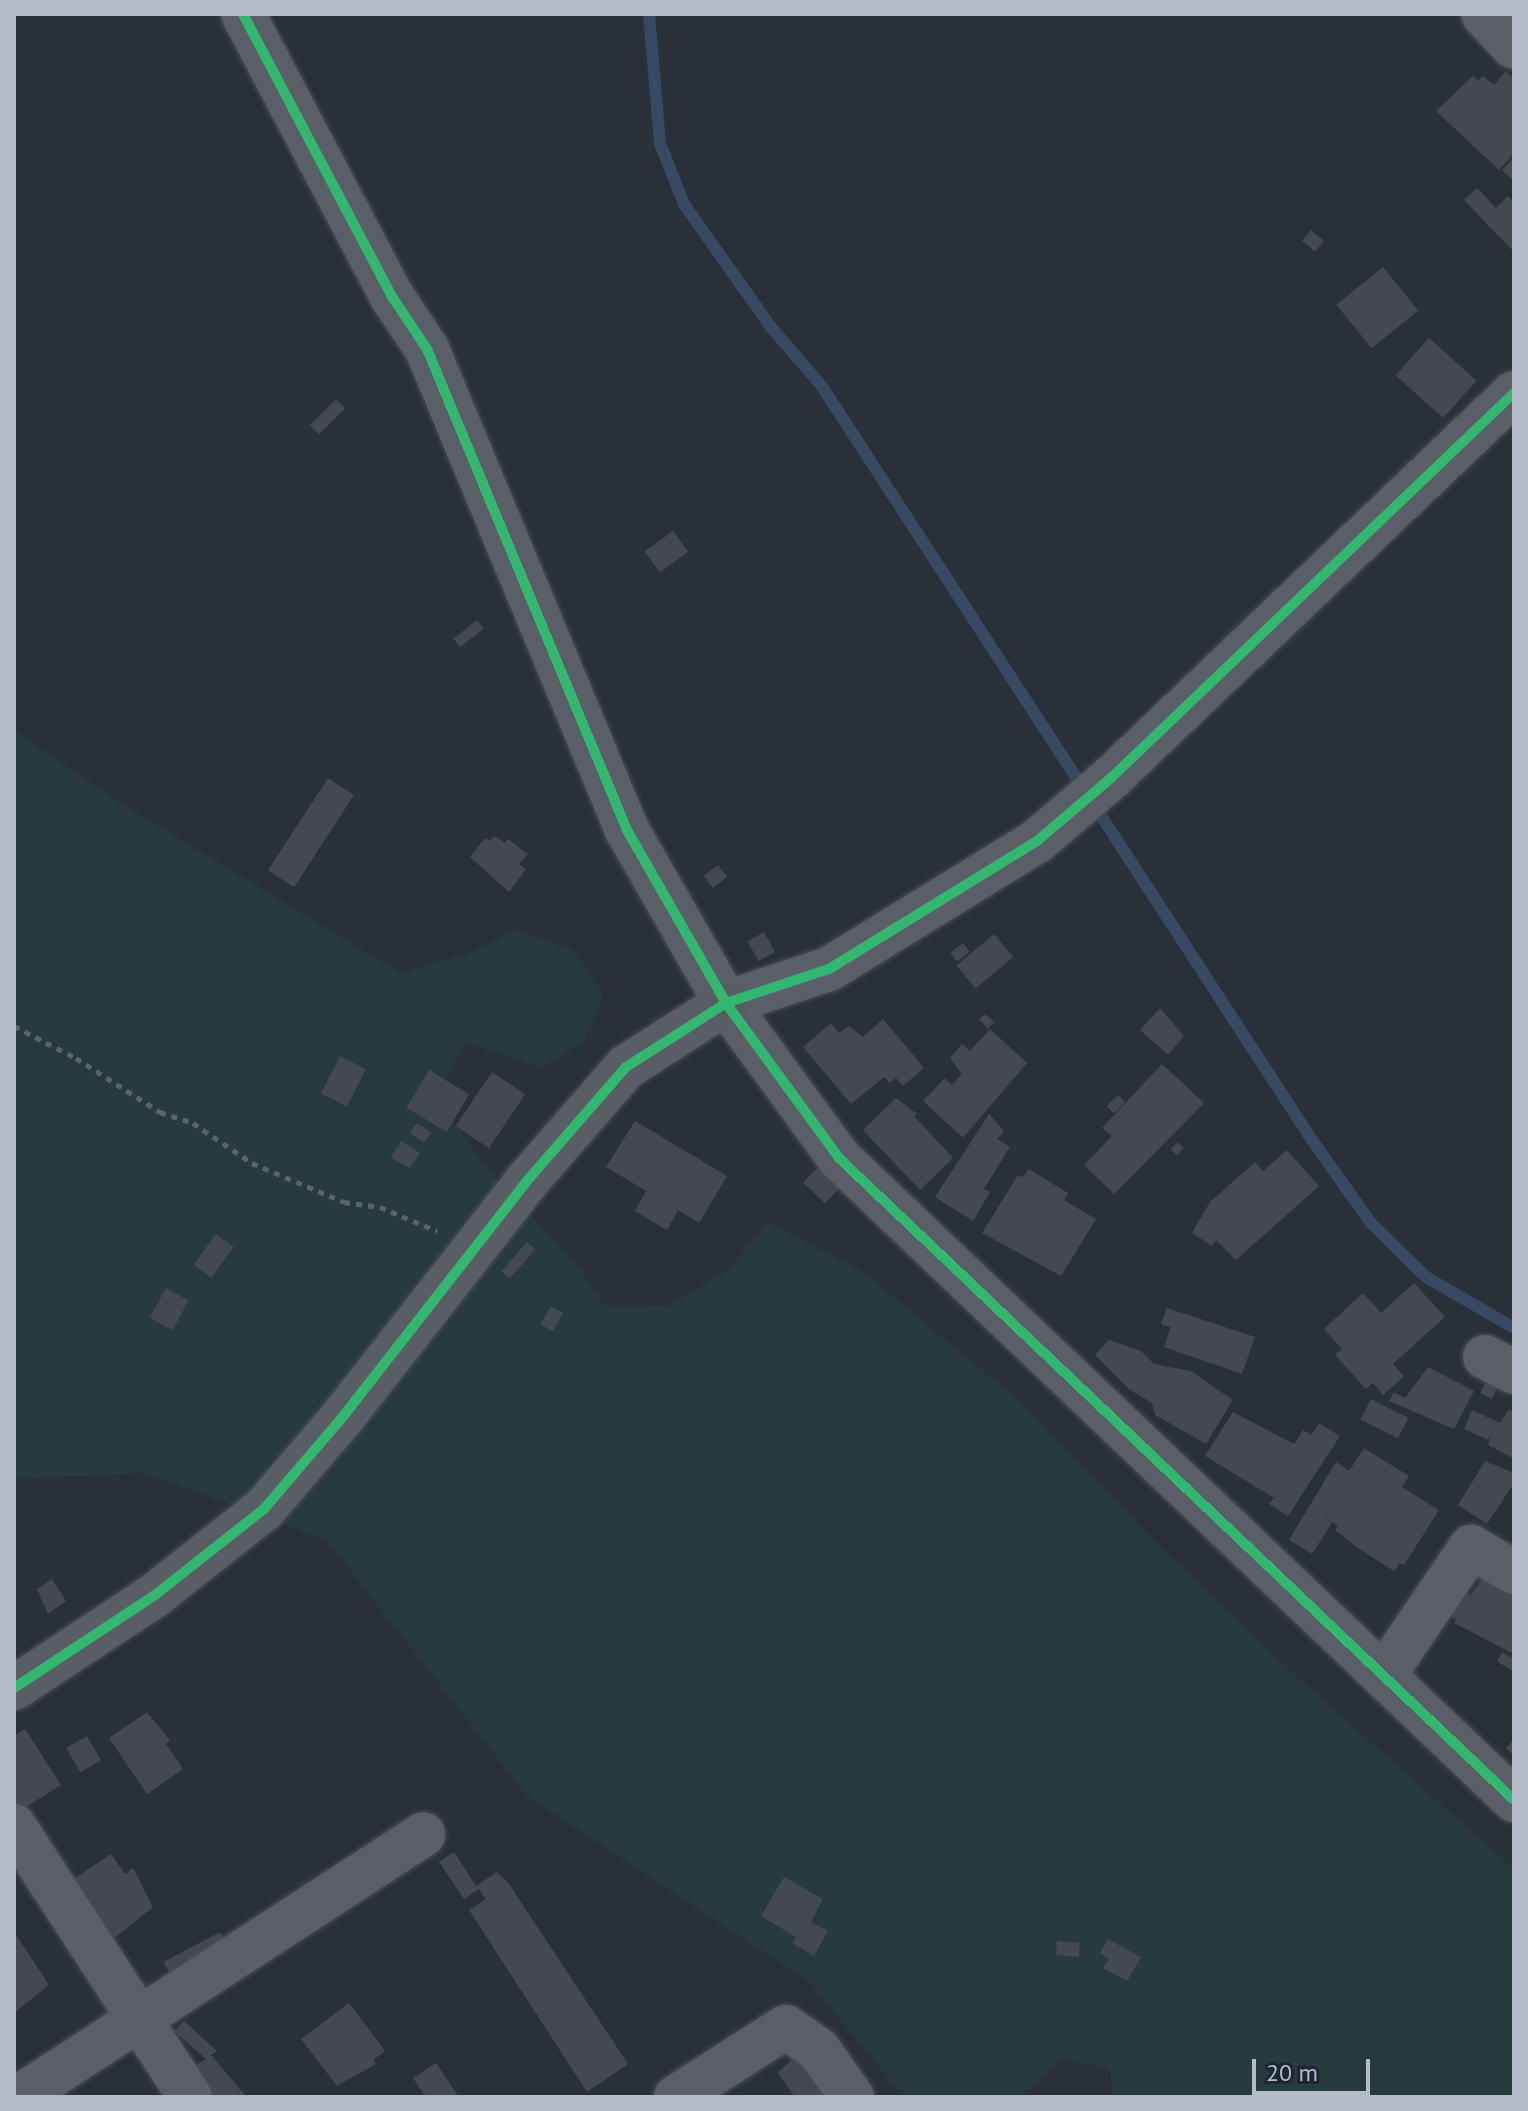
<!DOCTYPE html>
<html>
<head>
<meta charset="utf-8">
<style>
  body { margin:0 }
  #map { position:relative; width:1528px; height:2111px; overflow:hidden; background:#2a3038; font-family:"PT Sans",sans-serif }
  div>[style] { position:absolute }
  .green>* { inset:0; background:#273a3e }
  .stream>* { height:12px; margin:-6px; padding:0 6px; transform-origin:6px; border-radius:6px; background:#384963 }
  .building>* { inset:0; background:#444950; transform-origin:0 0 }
  .path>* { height:5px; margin-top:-2.5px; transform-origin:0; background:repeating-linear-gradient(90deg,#5d636a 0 6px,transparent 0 12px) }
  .roads { filter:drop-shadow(0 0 2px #484c53) drop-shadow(0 0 2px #484c53) }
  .street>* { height:44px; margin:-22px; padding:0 22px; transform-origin:22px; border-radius:22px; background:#5a5e66 }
  .secondary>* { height:44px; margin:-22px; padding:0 22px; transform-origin:22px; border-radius:22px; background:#595d64 }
  .cycleway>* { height:10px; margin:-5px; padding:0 5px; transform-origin:5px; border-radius:5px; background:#33b770 }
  span { translate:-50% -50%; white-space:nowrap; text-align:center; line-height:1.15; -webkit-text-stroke:6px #1d2633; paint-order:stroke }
  .frame { position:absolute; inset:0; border:16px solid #b4bcc9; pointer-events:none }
  .scale { position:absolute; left:1252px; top:2059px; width:118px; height:36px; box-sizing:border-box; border:4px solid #b4bcc9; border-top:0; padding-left:10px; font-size:24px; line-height:28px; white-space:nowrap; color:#b4bcc9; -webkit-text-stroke:6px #1d2633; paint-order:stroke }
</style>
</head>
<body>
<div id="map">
  <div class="green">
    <div style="clip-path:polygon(14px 730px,114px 799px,400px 973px,471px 953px,515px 930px,575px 951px,603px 996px,584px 1042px,541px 1068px,465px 1042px,435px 1097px,482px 1162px,578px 1267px,604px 1305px,669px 1306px,729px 1269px,768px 1222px,862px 1271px,1018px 1400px,1158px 1545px,1307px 1686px,1514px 1869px,1514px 2097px,1113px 2097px,1109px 2069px,1061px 2058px,1022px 2097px,904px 2097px,809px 1981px,527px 1796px,327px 1540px,144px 1473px,14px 1479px)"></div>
  </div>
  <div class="stream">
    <div style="left:649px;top:14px;width:129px;rotate:85.1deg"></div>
    <div style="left:660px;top:143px;width:66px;rotate:68.5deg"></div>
    <div style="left:684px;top:204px;width:149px;rotate:54.8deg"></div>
    <div style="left:770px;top:326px;width:78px;rotate:49.2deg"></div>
    <div style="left:821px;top:385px;width:897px;rotate:56.97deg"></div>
    <div style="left:1310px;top:1137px;width:105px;rotate:54.7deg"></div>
    <div style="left:1371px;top:1223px;width:77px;rotate:44.5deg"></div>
    <div style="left:1426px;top:1277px;width:102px;rotate:30.1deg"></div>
  </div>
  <div class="building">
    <div style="clip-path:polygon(1506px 71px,1514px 79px,1514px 153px,1499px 170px,1436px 111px,1473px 76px,1478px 81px,1483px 76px,1494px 85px)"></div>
    <div style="clip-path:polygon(1514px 157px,1514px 181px,1502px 170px)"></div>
    <div style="clip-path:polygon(1477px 188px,1496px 208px,1508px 196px,1514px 203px,1514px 252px,1464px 200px)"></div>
    <div style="left:1311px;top:230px;width:17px;height:14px;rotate:40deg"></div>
    <div style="left:1383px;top:267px;width:56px;height:60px;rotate:51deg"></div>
    <div style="left:1429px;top:338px;width:64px;height:50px;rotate:42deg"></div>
    <div style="left:336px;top:399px;width:13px;height:37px;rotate:45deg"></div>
    <div style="left:673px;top:531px;width:26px;height:35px;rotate:54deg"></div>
    <div style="left:477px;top:620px;width:11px;height:30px;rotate:52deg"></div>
    <div style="left:328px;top:778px;width:31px;height:110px;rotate:33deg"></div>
    <div style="clip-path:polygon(494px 836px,505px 843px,508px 839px,528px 854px,519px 864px,526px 869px,509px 892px,470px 857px,485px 838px,490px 841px)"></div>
    <div style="left:718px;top:865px;width:15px;height:18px;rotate:53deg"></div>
    <div style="left:764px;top:932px;width:23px;height:19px;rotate:61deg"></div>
    <div style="left:994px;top:934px;width:30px;height:49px;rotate:50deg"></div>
    <div style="left:963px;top:943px;width:11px;height:16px;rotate:52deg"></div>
    <div style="clip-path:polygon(1160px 1008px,1184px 1036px,1168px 1055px,1140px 1030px)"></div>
    <div style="clip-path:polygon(985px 1014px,994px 1022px,988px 1029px,979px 1019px)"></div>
    <div style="clip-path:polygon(883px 1019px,924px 1068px,903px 1086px,896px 1078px,890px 1083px,884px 1077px,851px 1104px,803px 1047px,831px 1023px,839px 1033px,849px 1026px,863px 1037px)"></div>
    <div style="clip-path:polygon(990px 1029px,1027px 1063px,963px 1138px,923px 1101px,945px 1078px,952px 1085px,962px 1074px,950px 1058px,962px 1044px,970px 1051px)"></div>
    <div style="left:340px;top:1056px;width:29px;height:42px;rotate:27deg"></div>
    <div style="clip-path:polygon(1162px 1064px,1204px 1103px,1114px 1194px,1084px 1165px,1112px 1136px,1102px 1128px)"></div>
    <div style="left:429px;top:1070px;width:47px;height:44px;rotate:31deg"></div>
    <div style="left:492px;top:1072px;width:40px;height:65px;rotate:34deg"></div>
    <div style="left:1118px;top:1095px;width:10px;height:16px;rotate:45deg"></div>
    <div style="clip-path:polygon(896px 1098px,917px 1114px,914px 1116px,953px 1158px,920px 1190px,863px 1130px)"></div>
    <div style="clip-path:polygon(989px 1114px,1004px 1131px,997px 1139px,1010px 1147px,984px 1189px,990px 1192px,973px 1221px,935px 1197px)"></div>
    <div style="clip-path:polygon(635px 1121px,727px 1176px,699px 1223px,678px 1210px,667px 1230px,635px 1211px,646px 1191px,606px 1167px)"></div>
    <div style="left:417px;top:1123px;width:17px;height:12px;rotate:36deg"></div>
    <div style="left:401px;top:1141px;width:22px;height:19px;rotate:32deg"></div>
    <div style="left:1177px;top:1142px;width:9px;height:10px;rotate:41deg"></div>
    <div style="clip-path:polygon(1287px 1150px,1319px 1186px,1236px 1260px,1216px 1240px,1212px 1246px,1192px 1233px,1210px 1202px,1255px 1162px,1263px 1171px)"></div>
    <div style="left:822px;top:1163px;width:30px;height:27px;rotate:44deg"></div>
    <div style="clip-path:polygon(1029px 1169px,1068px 1193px,1064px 1200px,1096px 1219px,1061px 1276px,982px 1233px,1018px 1175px,1022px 1177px)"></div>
    <div style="left:216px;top:1234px;width:22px;height:38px;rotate:36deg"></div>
    <div style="left:527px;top:1242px;width:11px;height:39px;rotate:41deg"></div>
    <div style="clip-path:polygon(1414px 1283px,1445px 1317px,1393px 1364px,1404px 1376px,1383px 1395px,1373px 1383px,1366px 1389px,1335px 1355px,1342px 1349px,1324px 1329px,1363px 1293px,1381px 1313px)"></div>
    <div style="left:166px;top:1288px;width:26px;height:34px;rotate:29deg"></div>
    <div style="left:551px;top:1306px;width:14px;height:21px;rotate:30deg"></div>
    <div style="clip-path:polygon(1167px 1308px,1255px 1337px,1242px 1374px,1164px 1347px,1171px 1327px,1161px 1324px)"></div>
    <div style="clip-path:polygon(1109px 1340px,1141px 1351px,1154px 1364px,1191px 1371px,1233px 1400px,1206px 1444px,1155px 1415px,1152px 1403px,1129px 1389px,1095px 1355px)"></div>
    <div style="clip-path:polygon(1428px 1367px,1474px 1391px,1454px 1429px,1389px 1401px,1394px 1392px,1405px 1398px)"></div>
    <div style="left:1488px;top:1378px;width:13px;height:17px;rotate:27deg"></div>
    <div style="left:1371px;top:1399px;width:42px;height:23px;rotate:27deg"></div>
    <div style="clip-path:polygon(1509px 1409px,1514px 1412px,1514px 1459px,1488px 1445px,1492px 1431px,1488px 1440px,1464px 1429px,1472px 1410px,1500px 1423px)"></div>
    <div style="clip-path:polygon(1233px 1412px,1294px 1444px,1303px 1430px,1311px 1435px,1319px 1423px,1340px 1436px,1288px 1516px,1269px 1504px,1274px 1498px,1205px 1456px)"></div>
    <div style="clip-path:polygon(1364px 1448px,1409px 1476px,1402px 1487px,1439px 1510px,1404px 1565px,1400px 1563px,1394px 1571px,1355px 1546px,1335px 1530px,1338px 1526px,1321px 1515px,1332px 1523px,1312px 1554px,1289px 1540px,1336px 1462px,1349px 1471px)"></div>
    <div style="clip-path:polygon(1485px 1461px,1514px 1473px,1514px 1483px,1487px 1524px,1458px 1505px)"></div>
    <div style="clip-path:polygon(1488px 1572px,1514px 1589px,1514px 1654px,1454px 1623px,1456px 1620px,1445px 1613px,1459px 1588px,1470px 1595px)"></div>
    <div style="clip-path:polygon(52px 1579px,66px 1601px,48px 1614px,37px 1589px)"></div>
    <div style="clip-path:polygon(1502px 1652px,1514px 1659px,1512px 1671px,1497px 1661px)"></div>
    <div style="clip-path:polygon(147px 1712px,170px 1740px,166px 1744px,183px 1769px,147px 1794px,109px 1738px)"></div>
    <div style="clip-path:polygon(25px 1729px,61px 1785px,20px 1811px,14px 1802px,14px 1736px)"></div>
    <div style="left:87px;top:1736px;width:28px;height:24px;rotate:60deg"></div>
    <div style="clip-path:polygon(1514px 1739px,1514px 1756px,1506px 1748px)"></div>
    <div style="clip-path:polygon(454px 1852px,476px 1886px,497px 1872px,509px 1884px,628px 2064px,587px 2092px,469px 1910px,486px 1899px,479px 1889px,464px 1899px,439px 1862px)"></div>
    <div style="clip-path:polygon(111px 1854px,125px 1874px,133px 1868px,153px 1907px,112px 1940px,68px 1883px)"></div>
    <div style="clip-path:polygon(784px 1877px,823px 1899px,811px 1922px,828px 1931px,814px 1956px,792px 1943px,796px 1937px,761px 1916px)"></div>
    <div style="clip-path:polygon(14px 1932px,49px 1985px,14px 2013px)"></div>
    <div style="left:220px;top:1932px;width:15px;height:64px;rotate:62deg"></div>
    <div style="clip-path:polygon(1108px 1939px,1141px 1957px,1127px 1981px,1103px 1968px,1109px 1959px,1100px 1953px)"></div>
    <div style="left:1057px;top:1941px;width:23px;height:14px;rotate:5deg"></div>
    <div style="clip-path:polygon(349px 2003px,385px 2051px,373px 2060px,376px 2064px,337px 2086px,301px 2039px)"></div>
    <div style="clip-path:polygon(184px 2021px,217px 2051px,211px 2055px,245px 2095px,253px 2097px,213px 2097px,193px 2067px,206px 2059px,174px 2031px)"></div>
    <div style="clip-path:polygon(800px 2051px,832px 2097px,795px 2097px,778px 2073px)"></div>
    <div style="clip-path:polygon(436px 2063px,459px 2097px,426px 2097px,413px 2078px)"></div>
  </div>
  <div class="path">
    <div style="left:14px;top:1026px;width:70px;rotate:27.3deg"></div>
    <div style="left:76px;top:1058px;width:100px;rotate:32.7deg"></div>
    <div style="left:160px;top:1112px;width:35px;rotate:18deg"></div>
    <div style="left:193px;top:1123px;width:71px;rotate:34.1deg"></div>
    <div style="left:252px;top:1163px;width:100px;rotate:23deg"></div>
    <div style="left:344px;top:1202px;width:36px;rotate:8deg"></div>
    <div style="left:380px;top:1207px;width:62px;rotate:22.8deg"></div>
  </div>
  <div class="roads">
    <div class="street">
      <div style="left:243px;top:14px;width:321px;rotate:62.2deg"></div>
      <div style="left:393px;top:298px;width:61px;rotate:56.3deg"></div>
      <div style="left:427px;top:349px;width:521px;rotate:67.42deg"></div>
      <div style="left:627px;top:830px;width:199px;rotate:60.2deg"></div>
      <div style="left:726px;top:1003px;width:192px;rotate:53.9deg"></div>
      <div style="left:839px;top:1158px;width:932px;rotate:43.56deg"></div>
      <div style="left:1483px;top:14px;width:45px;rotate:46.8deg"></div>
      <div style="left:726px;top:1003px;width:108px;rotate:-18.3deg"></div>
      <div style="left:829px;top:969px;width:244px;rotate:-31.6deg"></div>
      <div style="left:1037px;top:841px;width:97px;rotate:-40.4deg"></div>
      <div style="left:1111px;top:778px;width:557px;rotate:-43.69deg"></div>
      <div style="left:1485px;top:1357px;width:33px;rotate:27deg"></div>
      <div style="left:1384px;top:1675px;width:155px;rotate:-55.8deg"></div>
      <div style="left:1471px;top:1547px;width:50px;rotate:30.2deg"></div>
      <div style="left:14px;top:1826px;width:323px;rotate:57deg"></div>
      <div style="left:19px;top:2097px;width:482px;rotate:-33deg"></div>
      <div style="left:676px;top:2097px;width:130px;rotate:-32.5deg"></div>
      <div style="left:786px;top:2027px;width:39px;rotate:35deg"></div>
      <div style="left:818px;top:2049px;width:59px;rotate:54.7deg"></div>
    </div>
    <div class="secondary">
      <div style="left:14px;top:1688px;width:169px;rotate:-33.4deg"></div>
      <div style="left:155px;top:1595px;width:139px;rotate:-38.3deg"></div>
      <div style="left:264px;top:1509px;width:125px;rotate:-49.5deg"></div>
      <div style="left:345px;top:1414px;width:294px;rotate:-52deg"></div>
      <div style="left:526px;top:1182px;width:152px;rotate:-49deg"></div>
      <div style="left:626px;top:1067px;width:119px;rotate:-32.6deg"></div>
    </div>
  </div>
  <div class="cycleway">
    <div style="left:243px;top:14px;width:321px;rotate:62.2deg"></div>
    <div style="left:393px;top:298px;width:61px;rotate:56.3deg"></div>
    <div style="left:427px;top:349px;width:521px;rotate:67.42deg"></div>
    <div style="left:627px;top:830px;width:199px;rotate:60.2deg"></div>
    <div style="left:726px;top:1003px;width:192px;rotate:53.9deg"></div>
    <div style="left:839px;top:1158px;width:932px;rotate:43.56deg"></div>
    <div style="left:14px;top:1688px;width:169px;rotate:-33.4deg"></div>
    <div style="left:155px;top:1595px;width:139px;rotate:-38.3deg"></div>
    <div style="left:264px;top:1509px;width:125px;rotate:-49.5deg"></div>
    <div style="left:345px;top:1414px;width:294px;rotate:-52deg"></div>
    <div style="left:526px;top:1182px;width:152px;rotate:-49deg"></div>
    <div style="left:626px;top:1067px;width:119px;rotate:-32.6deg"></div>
    <div style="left:726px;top:1003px;width:108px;rotate:-18.3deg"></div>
    <div style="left:829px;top:969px;width:244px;rotate:-31.6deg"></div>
    <div style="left:1037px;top:841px;width:97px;rotate:-40.4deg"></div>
    <div style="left:1111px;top:778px;width:557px;rotate:-43.69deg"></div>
  </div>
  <div class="frame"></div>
  <div class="scale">20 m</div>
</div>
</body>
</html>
